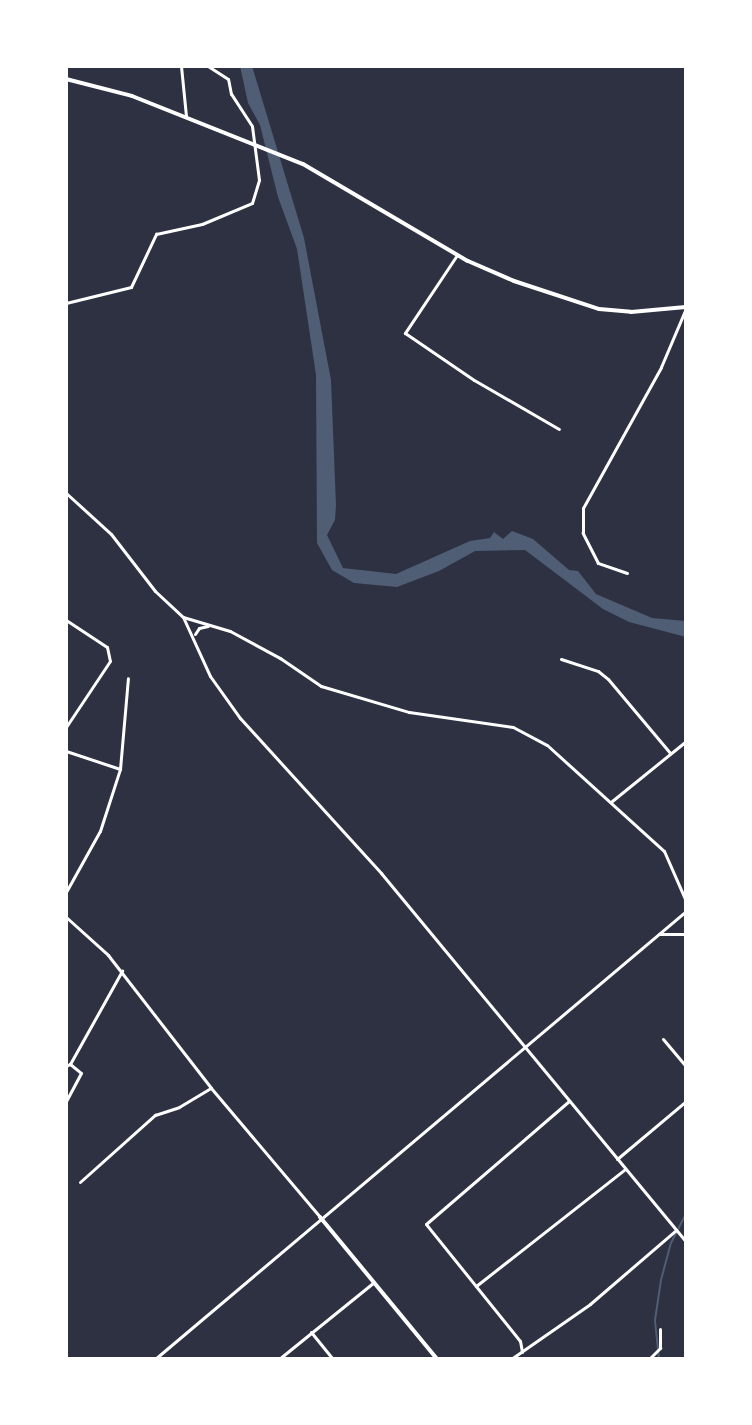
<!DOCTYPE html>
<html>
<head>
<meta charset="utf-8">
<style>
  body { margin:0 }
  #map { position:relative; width:752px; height:1425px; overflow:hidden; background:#2d3142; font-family:Overpass,sans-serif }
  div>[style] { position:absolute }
  .water>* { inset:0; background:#4f5d75 }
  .stream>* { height:2px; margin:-1px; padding:0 1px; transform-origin:1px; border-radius:1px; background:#4f5d75 }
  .minor>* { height:3px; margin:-1.5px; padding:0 1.5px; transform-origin:1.5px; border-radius:1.5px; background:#fff }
  .tertiary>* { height:4px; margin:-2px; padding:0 2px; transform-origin:2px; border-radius:2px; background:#fff }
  span { translate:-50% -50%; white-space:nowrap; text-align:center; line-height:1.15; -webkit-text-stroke:6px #fff; paint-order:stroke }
  .frame { position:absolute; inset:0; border:68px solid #fff; pointer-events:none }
</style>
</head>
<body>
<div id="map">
  <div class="water">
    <div style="clip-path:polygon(240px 66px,252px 66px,304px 238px,331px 380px,336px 505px,335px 520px,327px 535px,343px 568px,396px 574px,470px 541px,490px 538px,494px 532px,503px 539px,512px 531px,533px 539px,569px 570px,578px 571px,596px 594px,652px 618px,686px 621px,686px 637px,629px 622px,603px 609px,525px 550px,475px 551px,439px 571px,397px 587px,354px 583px,332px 570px,317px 543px,316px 375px,297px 249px,278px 197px,260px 125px,248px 103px)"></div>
  </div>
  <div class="stream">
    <div style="left:659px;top:1359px;width:39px;rotate:-96deg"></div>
    <div style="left:655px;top:1320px;width:40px;rotate:-81.5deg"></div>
    <div style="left:661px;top:1280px;width:38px;rotate:-75deg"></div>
    <div style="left:671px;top:1243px;width:33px;rotate:-63deg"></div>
  </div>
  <div class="minor">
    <div style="left:181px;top:66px;width:50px;rotate:84.3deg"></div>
    <div style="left:457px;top:255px;width:94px;rotate:123.7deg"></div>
    <div style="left:405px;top:333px;width:83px;rotate:34.3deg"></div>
    <div style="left:474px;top:380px;width:98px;rotate:30deg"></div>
    <div style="left:66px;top:303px;width:67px;rotate:-13.8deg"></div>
    <div style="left:131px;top:287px;width:59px;rotate:-64.7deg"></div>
    <div style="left:156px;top:234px;width:47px;rotate:-12.3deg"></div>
    <div style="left:202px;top:224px;width:54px;rotate:-22.8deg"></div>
    <div style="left:252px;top:203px;width:24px;rotate:-73deg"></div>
    <div style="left:259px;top:180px;width:54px;rotate:-97.4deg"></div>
    <div style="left:252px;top:126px;width:38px;rotate:-123deg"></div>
    <div style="left:231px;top:94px;width:15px;rotate:-101deg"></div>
    <div style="left:228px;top:79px;width:24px;rotate:-147deg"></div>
    <div style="left:66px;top:493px;width:61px;rotate:42.3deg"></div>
    <div style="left:111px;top:534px;width:72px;rotate:52.3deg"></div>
    <div style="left:155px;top:591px;width:38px;rotate:43deg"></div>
    <div style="left:183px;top:617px;width:49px;rotate:16.6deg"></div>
    <div style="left:230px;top:631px;width:57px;rotate:28.4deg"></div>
    <div style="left:280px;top:658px;width:50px;rotate:34.3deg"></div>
    <div style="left:321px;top:686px;width:92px;rotate:16.5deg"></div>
    <div style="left:409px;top:712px;width:105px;rotate:8.2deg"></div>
    <div style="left:513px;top:727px;width:38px;rotate:28deg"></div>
    <div style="left:547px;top:745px;width:158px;rotate:42.2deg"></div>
    <div style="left:664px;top:851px;width:55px;rotate:66.3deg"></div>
    <div style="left:627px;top:573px;width:31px;rotate:-161deg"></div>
    <div style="left:598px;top:563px;width:34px;rotate:-117deg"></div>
    <div style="left:583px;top:533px;width:25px;rotate:-90deg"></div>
    <div style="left:583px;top:508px;width:161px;rotate:-61deg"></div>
    <div style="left:661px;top:367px;width:64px;rotate:-67deg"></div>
    <div style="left:183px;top:617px;width:65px;rotate:65.4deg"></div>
    <div style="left:210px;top:676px;width:52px;rotate:54.5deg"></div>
    <div style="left:240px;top:718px;width:210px;rotate:47.7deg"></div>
    <div style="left:381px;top:873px;width:479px;rotate:50.4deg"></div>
    <div style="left:66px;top:620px;width:49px;rotate:33.4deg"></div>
    <div style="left:107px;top:647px;width:14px;rotate:78deg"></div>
    <div style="left:110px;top:661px;width:79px;rotate:123.7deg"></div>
    <div style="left:195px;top:634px;width:7px;rotate:-56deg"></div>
    <div style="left:199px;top:628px;width:9px;rotate:-13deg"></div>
    <div style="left:561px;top:659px;width:39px;rotate:18deg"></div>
    <div style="left:598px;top:671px;width:13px;rotate:39deg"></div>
    <div style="left:608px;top:679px;width:97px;rotate:50deg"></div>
    <div style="left:66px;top:751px;width:57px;rotate:18.4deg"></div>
    <div style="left:612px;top:801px;width:95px;rotate:-39deg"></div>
    <div style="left:66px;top:892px;width:70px;rotate:-60.9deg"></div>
    <div style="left:100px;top:831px;width:65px;rotate:-72.1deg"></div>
    <div style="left:120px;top:769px;width:91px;rotate:-85deg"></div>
    <div style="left:66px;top:917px;width:57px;rotate:42.1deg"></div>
    <div style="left:108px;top:955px;width:168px;rotate:52.2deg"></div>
    <div style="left:211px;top:1088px;width:169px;rotate:49.8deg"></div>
    <div style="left:659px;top:934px;width:27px"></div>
    <div style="left:663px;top:1039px;width:35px;rotate:50deg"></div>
    <div style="left:70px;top:1064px;width:107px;rotate:-60.8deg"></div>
    <div style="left:66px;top:1066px;width:4px;rotate:-27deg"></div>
    <div style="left:70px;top:1064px;width:14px;rotate:39deg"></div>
    <div style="left:81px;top:1073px;width:32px;rotate:118deg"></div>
    <div style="left:617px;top:1159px;width:90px;rotate:-40deg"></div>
    <div style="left:80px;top:1182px;width:101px;rotate:-41.8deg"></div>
    <div style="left:155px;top:1115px;width:25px;rotate:-18deg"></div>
    <div style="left:179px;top:1107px;width:37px;rotate:-31deg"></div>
    <div style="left:476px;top:1286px;width:189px;rotate:-38.1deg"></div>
    <div style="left:311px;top:1332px;width:35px;rotate:51deg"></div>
    <div style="left:522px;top:1352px;width:11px;rotate:-100deg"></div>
    <div style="left:520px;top:1341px;width:150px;rotate:-128.8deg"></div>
    <div style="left:426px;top:1224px;width:189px;rotate:-40.7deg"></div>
    <div style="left:155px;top:1359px;width:695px;rotate:-40.15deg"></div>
    <div style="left:279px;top:1359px;width:122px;rotate:-39deg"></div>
    <div style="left:511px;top:1359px;width:96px;rotate:-34.8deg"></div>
    <div style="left:590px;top:1304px;width:113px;rotate:-40.7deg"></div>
    <div style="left:649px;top:1359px;width:16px;rotate:-45deg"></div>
    <div style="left:660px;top:1348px;width:19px;rotate:-90deg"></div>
  </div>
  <div class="tertiary">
    <div style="left:66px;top:79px;width:68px;rotate:14.4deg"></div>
    <div style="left:132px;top:96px;width:184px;rotate:21.7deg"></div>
    <div style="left:303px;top:164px;width:191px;rotate:30.5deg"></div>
    <div style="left:468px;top:261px;width:50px;rotate:23.5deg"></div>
    <div style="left:514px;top:281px;width:89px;rotate:18.2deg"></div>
    <div style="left:599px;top:309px;width:32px;rotate:5deg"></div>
    <div style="left:631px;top:312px;width:55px;rotate:-5.2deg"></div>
    <div style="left:320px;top:1217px;width:184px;rotate:50.5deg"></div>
  </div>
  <div class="frame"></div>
</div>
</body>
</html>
